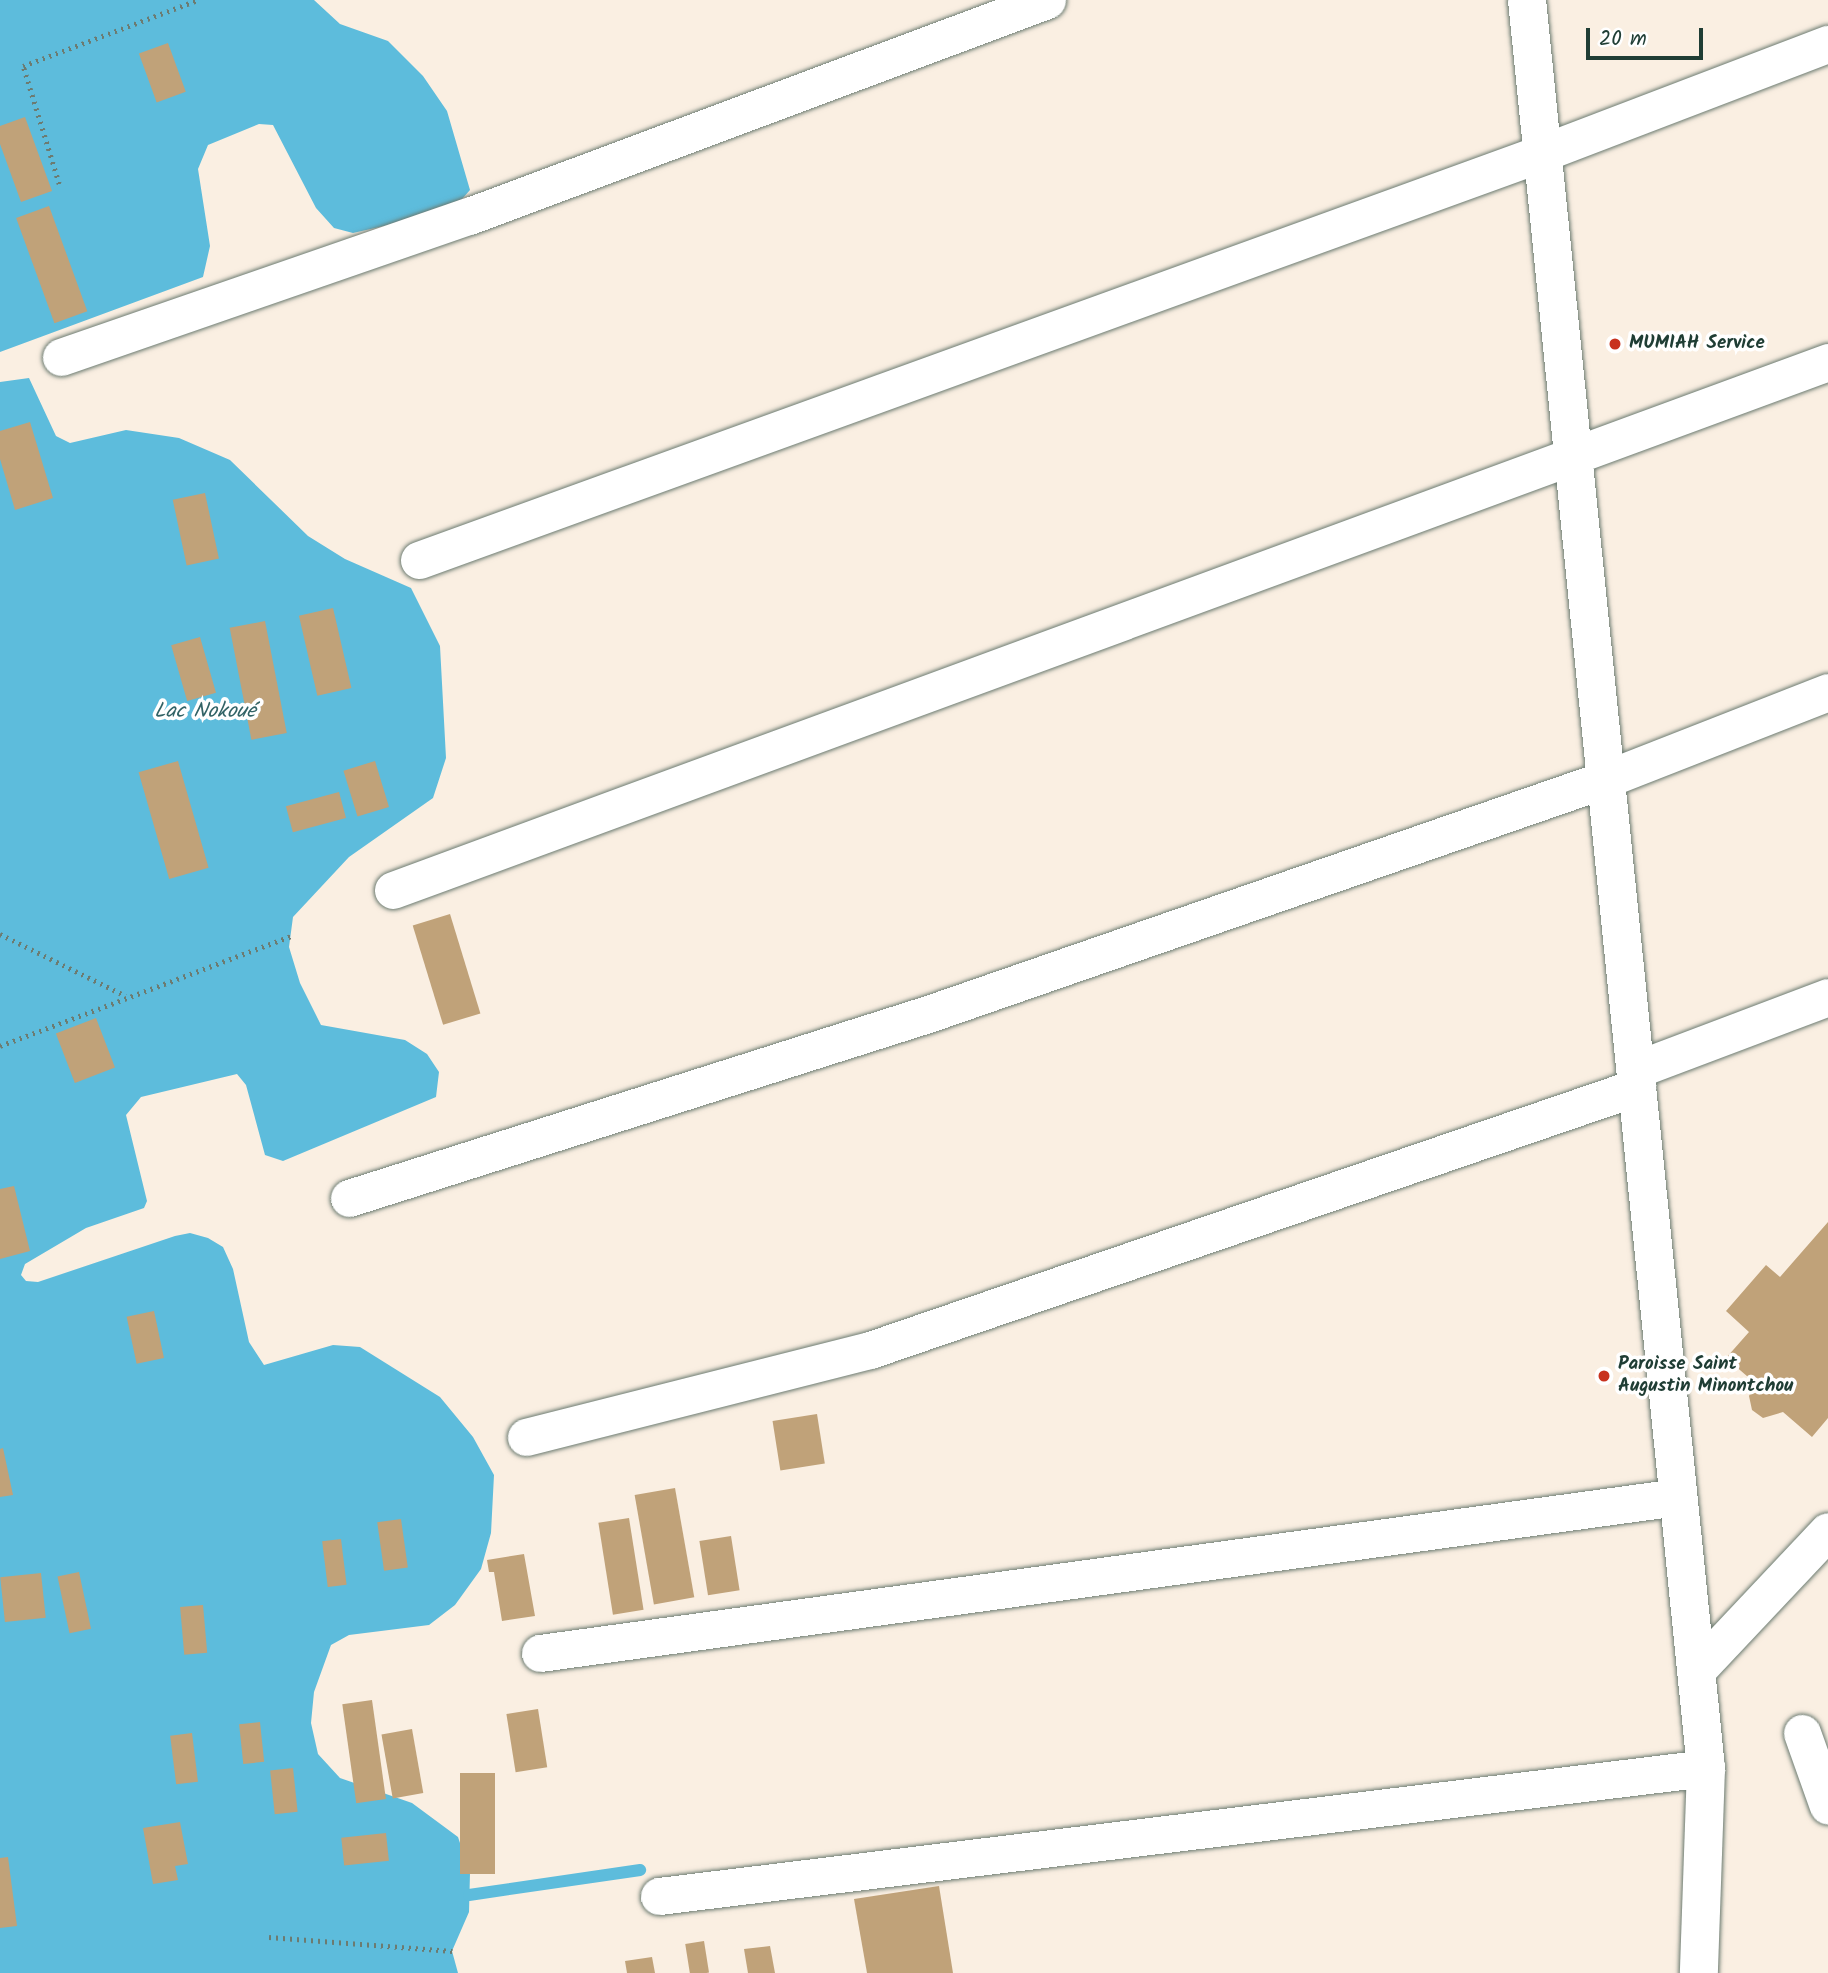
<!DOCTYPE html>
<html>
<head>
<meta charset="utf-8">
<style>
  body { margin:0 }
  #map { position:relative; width:1828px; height:1973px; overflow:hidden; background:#faefe2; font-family:Kalam,sans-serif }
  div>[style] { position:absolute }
  .water>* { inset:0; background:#5dbcdc }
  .stream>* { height:12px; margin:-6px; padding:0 6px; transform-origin:6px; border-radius:6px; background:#5dbcdc }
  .building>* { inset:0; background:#c0a279; transform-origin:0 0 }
  .path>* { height:4.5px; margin-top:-2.25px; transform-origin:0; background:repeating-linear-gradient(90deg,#6c7b71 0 2px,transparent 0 7px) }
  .roads { filter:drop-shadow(0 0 2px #6c7b71) drop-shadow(0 0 2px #6c7b71) }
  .minor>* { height:37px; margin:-18.5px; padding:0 18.5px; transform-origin:18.5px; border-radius:18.5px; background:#fff }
  .tertiary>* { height:38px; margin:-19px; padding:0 19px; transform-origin:19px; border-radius:19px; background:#fff }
  .dots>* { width:19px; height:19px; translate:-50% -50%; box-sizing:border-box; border:4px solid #fff; border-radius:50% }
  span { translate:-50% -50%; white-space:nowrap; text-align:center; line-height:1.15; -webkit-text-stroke:7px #fff; paint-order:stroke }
  .poi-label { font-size:19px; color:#1f3d34; font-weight:700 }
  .left { translate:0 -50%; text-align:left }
  .water-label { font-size:21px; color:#326366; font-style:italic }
  .scale { position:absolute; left:1586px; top:28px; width:117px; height:32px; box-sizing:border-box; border:4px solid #1f3d34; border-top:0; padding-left:9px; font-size:21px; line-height:24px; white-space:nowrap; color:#1f3d34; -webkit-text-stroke:5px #fff; paint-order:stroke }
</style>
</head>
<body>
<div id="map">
  <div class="water">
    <div style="clip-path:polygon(0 0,314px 0,340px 24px,388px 41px,423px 76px,447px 111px,470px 190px,462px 199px,419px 218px,353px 233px,334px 228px,316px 208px,273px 125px,259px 124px,208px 145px,198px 169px,210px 246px,203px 277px,0 352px)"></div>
    <div style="clip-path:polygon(29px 378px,56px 436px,70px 443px,126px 430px,179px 438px,230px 460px,308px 536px,345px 559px,411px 588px,440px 646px,446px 758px,433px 798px,349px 857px,293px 917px,289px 947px,300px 983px,321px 1025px,405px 1040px,427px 1054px,439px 1072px,436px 1097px,283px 1161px,265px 1155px,246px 1085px,237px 1074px,141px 1097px,126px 1115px,147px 1201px,144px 1208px,86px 1228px,25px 1264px,21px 1275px,26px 1281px,38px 1282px,175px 1236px,190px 1233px,208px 1238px,223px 1247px,233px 1269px,249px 1342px,264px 1365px,333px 1345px,360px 1347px,440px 1397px,473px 1437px,494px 1475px,491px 1533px,481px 1569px,455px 1605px,429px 1625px,349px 1635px,331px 1645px,314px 1692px,311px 1723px,318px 1754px,340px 1778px,412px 1803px,458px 1837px,470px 1873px,469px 1912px,452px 1951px,458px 1973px,0 1973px,0 382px)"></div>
  </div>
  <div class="stream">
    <div style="left:469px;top:1895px;width:173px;rotate:-8.3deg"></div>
  </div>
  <div class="building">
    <div style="left:168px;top:43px;width:52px;height:31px;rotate:70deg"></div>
    <div style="clip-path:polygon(25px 117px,52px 191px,21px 202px,0 144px,0 126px)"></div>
    <div style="left:49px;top:206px;width:112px;height:35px;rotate:70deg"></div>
    <div style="clip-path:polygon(30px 422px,53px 498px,15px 510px,0 459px,0 431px)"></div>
    <div style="left:205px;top:493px;width:67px;height:33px;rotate:78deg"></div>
    <div style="left:333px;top:608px;width:82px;height:35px;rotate:77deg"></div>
    <div style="left:265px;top:621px;width:114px;height:36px;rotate:79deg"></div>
    <div style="left:200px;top:637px;width:58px;height:30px;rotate:74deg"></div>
    <div style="left:178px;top:761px;width:111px;height:41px;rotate:74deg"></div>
    <div style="left:375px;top:761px;width:48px;height:33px;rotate:73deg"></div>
    <div style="left:339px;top:792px;width:27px;height:55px;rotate:75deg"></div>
    <div style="left:450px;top:914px;width:104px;height:39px;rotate:73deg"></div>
    <div style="left:96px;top:1018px;width:53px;height:43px;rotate:69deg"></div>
    <div style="clip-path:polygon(14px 1186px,30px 1251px,0 1259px,0 1189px)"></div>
    <div style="clip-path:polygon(1828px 1222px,1828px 1418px,1812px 1437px,1783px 1412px,1763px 1418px,1752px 1410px,1749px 1396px,1755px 1383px,1726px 1358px,1749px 1332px,1726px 1311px,1766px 1265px,1780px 1277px)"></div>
    <div style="left:154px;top:1311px;width:48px;height:28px;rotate:78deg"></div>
    <div style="left:817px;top:1414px;width:50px;height:45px;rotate:81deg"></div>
    <div style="clip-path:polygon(3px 1448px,13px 1495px,0 1497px,0 1449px)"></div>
    <div style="left:675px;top:1488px;width:111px;height:41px;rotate:80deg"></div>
    <div style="left:629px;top:1518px;width:93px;height:31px;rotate:81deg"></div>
    <div style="left:401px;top:1519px;width:49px;height:24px;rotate:82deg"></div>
    <div style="left:731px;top:1536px;width:55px;height:32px;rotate:81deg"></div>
    <div style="left:341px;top:1539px;width:46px;height:19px;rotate:83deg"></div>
    <div style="clip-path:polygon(524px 1554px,535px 1616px,502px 1621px,494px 1572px,489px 1572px,487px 1560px)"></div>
    <div style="left:79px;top:1572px;width:58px;height:22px;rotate:78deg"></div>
    <div style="left:41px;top:1573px;width:45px;height:41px;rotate:84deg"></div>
    <div style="left:203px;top:1605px;width:48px;height:23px;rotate:85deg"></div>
    <div style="left:372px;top:1700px;width:100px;height:30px;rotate:82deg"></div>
    <div style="left:538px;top:1709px;width:59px;height:32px;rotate:81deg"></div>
    <div style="left:260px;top:1722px;width:40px;height:21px;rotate:84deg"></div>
    <div style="left:412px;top:1729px;width:65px;height:31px;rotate:80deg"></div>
    <div style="left:192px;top:1733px;width:49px;height:22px;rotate:83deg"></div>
    <div style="left:293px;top:1768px;width:44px;height:23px;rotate:84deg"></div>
    <div style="left:460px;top:1773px;width:35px;height:101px"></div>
    <div style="clip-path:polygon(180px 1822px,188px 1864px,175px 1866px,178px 1880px,153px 1884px,143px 1828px)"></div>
    <div style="left:386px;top:1833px;width:28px;height:45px;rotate:84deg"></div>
    <div style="clip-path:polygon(8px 1857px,17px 1926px,0 1928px,0 1858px)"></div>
    <div style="clip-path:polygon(939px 1886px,953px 1973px,867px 1973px,854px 1899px)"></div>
    <div style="left:704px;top:1941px;width:32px;height:19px;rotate:81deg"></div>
    <div style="clip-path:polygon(770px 1946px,775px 1973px,748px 1973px,744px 1949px)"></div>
    <div style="clip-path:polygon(652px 1957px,655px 1973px,627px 1973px,625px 1961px)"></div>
  </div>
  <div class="path">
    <div style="left:59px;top:184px;width:123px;rotate:-107deg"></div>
    <div style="left:23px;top:66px;width:187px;rotate:-20.7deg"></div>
    <div style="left:0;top:934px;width:140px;rotate:26.2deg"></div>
    <div style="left:0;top:1046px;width:311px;rotate:-20.7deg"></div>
    <div style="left:269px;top:1937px;width:184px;rotate:4.4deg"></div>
  </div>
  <div class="roads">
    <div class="minor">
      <div style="left:61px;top:357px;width:432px;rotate:-19.1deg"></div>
      <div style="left:469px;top:216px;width:617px;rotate:-20.49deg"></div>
      <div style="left:419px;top:560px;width:1194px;rotate:-19.92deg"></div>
      <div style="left:1542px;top:153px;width:306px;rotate:-20.9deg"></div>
      <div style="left:393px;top:890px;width:1529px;rotate:-20.2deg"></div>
      <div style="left:1635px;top:1070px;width:206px;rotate:-20.7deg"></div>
      <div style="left:349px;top:1198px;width:611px;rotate:-17.63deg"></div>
      <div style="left:931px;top:1013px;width:714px;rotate:-19.12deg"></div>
      <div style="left:1606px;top:779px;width:238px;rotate:-21.4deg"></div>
      <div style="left:526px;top:1437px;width:355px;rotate:-14.2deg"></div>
      <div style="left:870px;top:1350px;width:811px;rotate:-18.93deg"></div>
      <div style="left:540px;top:1653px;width:1149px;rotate:-7.81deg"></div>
      <div style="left:1696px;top:1671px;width:192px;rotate:-46.7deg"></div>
      <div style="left:1802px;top:1733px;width:77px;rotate:70.4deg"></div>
      <div style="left:659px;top:1896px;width:1055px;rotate:-6.97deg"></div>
    </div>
    <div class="tertiary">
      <div style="left:1527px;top:0;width:1777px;rotate:84.22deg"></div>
      <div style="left:1706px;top:1768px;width:205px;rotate:92deg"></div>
    </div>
  </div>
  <div class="dots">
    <div style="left:1615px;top:344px;background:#c8321e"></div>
    <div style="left:1604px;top:1376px;background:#c8321e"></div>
  </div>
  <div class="poi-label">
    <span class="left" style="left:1629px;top:344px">MUMIAH Service</span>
    <span class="left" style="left:1618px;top:1376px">Paroisse Saint<br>Augustin Minontchou</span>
  </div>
  <div class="water-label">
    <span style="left:205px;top:712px">Lac Nokoué</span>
  </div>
  <div class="scale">20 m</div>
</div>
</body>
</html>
